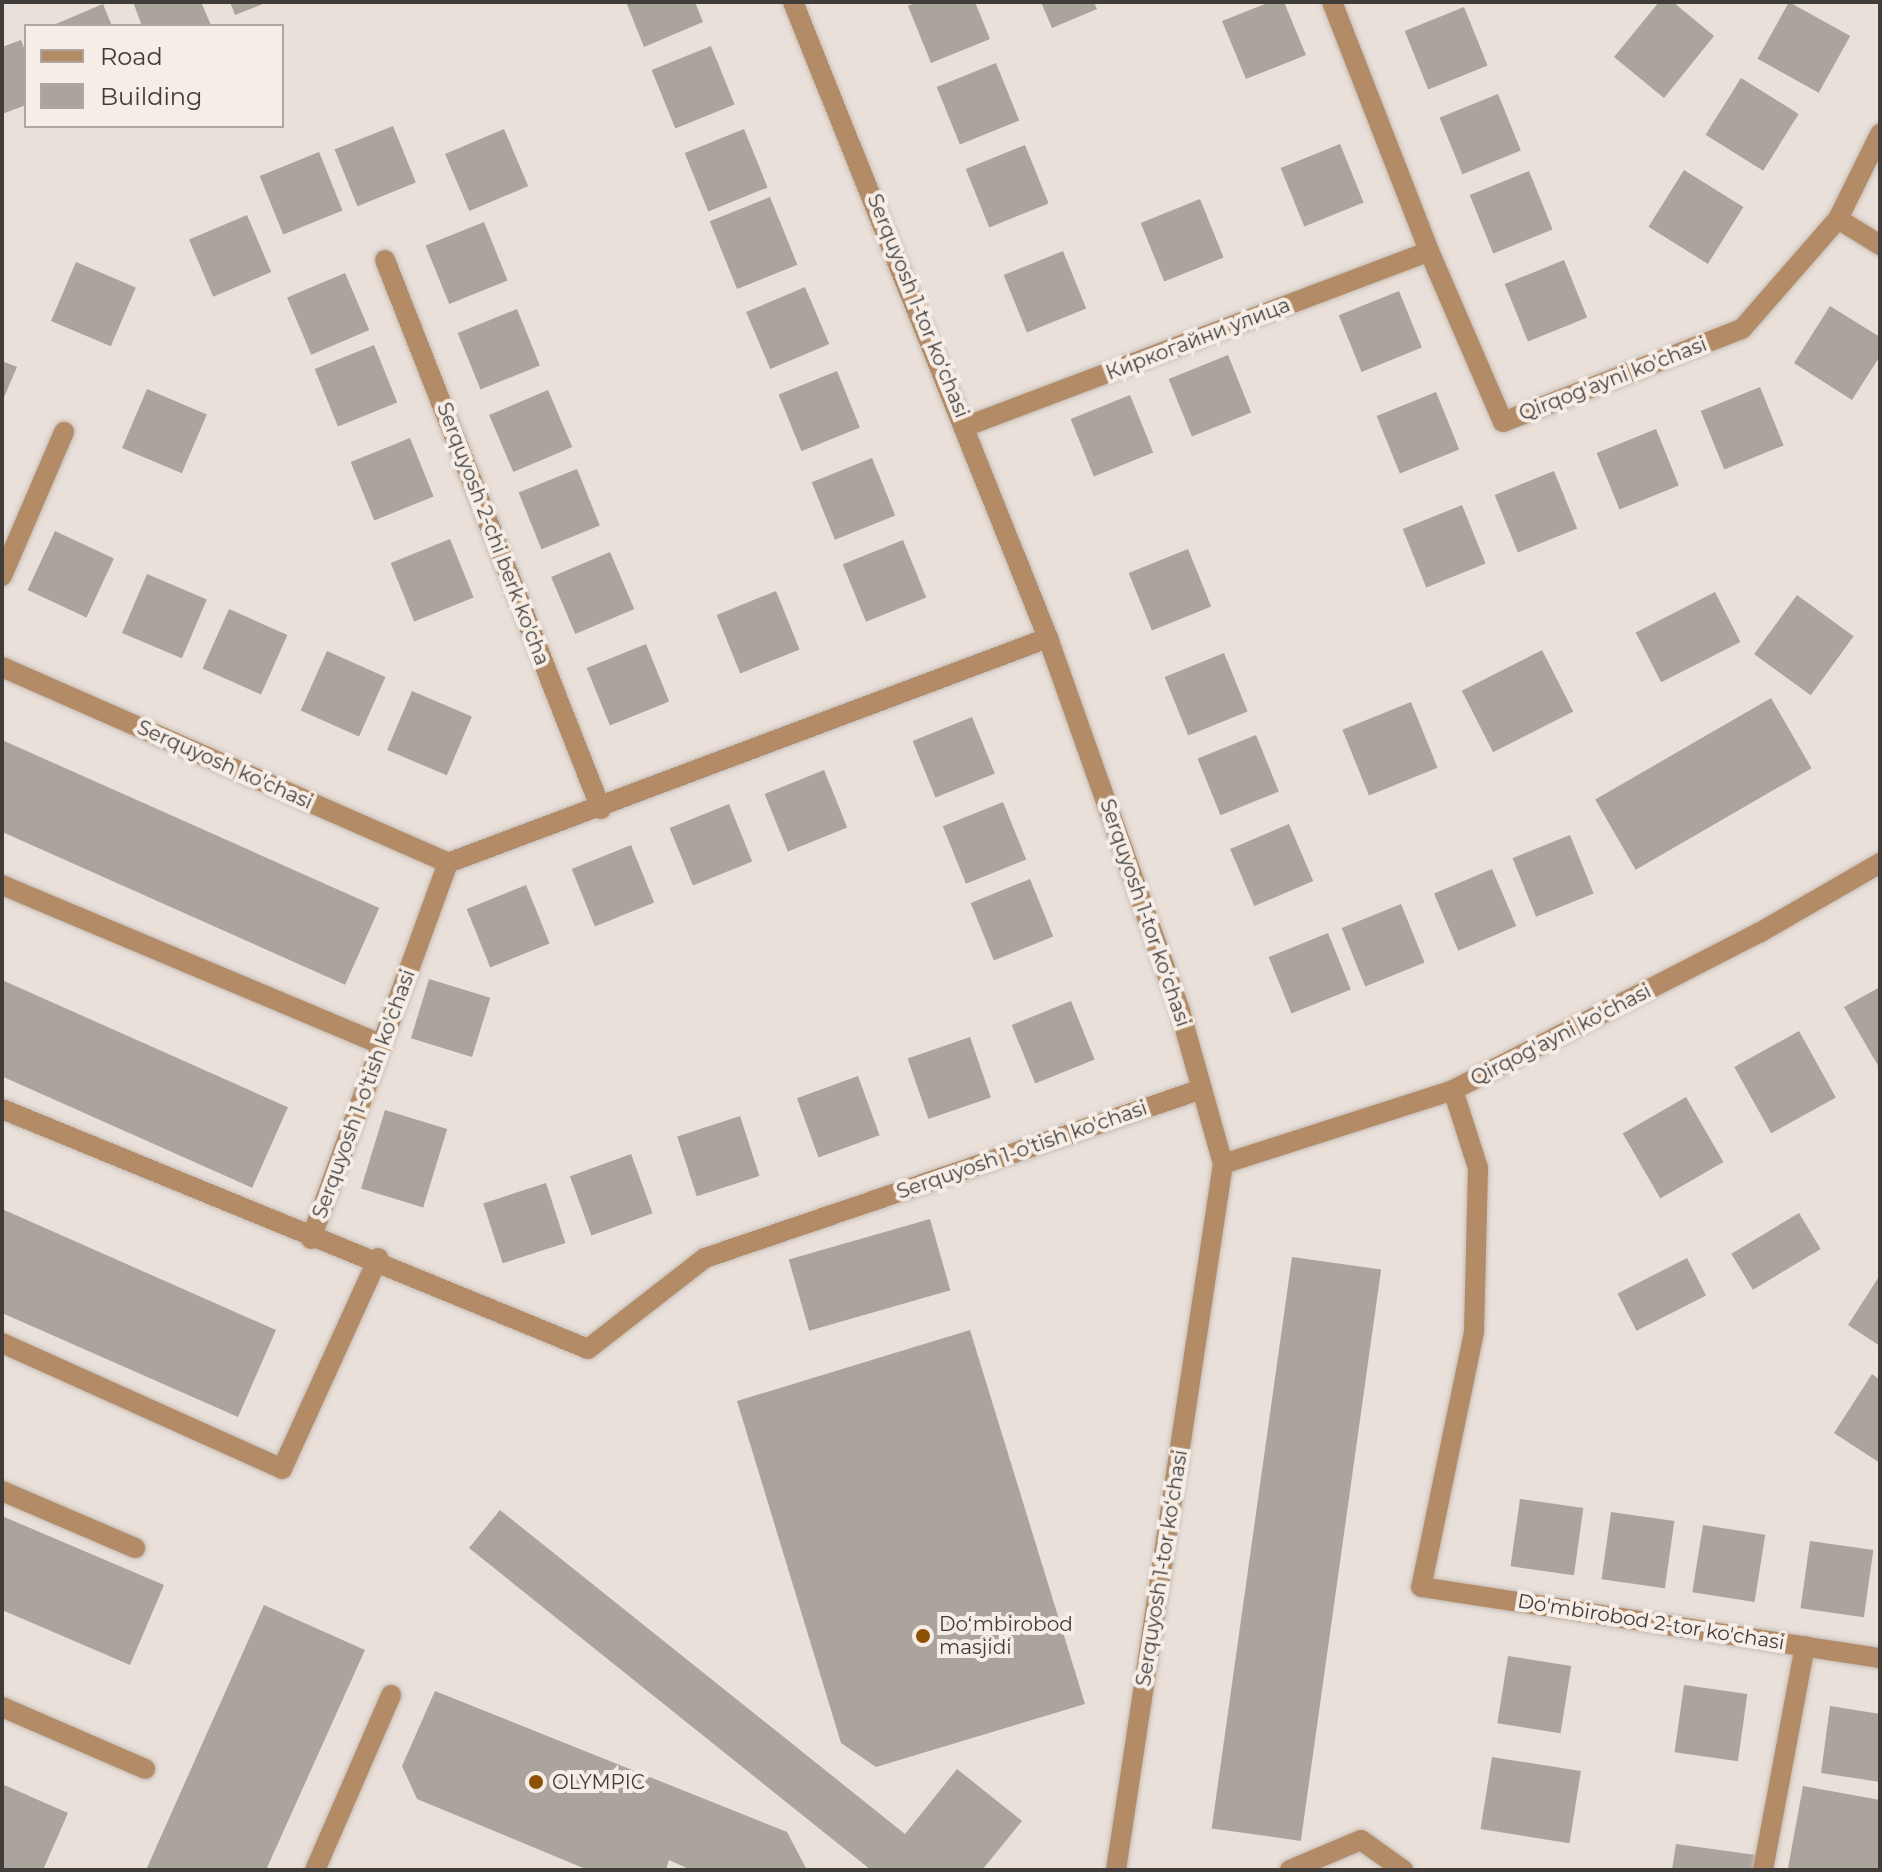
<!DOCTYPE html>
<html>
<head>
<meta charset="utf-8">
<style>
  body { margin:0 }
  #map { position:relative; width:1882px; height:1872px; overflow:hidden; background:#e9e0d9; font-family:Montserrat,sans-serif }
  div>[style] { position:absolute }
  .building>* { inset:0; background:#aba49d; transform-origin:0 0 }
  .roads { filter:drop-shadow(0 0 2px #c4bcb6) drop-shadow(0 0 2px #c4bcb6) }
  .minor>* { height:20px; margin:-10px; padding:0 10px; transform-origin:10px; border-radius:10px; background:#b38c67 }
  .dots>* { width:22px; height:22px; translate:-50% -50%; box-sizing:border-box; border:4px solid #f6ede6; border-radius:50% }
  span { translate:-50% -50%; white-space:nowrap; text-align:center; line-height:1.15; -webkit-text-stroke:8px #f6ede6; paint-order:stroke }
  .street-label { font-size:20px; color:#3f3c39 }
  .poi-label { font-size:20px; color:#3f3c39 }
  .left { translate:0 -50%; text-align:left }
  .frame { position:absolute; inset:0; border:4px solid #3f3c39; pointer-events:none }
  .legend { position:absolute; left:24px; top:24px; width:260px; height:104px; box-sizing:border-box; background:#f6ede6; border:2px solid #ada6a1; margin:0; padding:10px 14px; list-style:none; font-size:24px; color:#3f3c39 }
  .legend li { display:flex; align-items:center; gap:16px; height:40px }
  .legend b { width:40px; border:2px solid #ada6a1 }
</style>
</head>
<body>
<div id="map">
  <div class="building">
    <div style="clip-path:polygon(133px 2px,201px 2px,211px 25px,142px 26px)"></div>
    <div style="clip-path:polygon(230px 2px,268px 2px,235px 15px)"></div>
    <div style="clip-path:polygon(626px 2px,695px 2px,703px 22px,644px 47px)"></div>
    <div style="clip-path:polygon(917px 2px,975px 2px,990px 39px,931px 63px,908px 6px)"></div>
    <div style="clip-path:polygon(1041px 2px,1094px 2px,1097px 9px,1052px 28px)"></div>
    <div style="clip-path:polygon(1270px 2px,1284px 2px,1306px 55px,1246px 79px,1222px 21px)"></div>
    <div style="clip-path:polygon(1659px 2px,1673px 2px,1714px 36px,1664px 98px,1614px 57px)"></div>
    <div style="left:1789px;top:2px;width:70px;height:65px;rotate:29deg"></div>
    <div style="clip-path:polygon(103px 4px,112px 26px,51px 26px)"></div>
    <div style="left:1464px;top:7px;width:63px;height:64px;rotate:68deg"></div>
    <div style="clip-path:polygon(21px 40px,26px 53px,26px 105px,2px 114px,2px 47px)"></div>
    <div style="left:711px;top:46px;width:63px;height:64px;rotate:68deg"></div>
    <div style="left:996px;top:63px;width:62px;height:64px;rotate:68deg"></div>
    <div style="left:1741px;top:78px;width:68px;height:67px;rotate:32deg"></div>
    <div style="left:1498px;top:94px;width:61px;height:63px;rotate:68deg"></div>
    <div style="left:393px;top:126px;width:61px;height:63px;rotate:68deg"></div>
    <div style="left:504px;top:129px;width:62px;height:64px;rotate:67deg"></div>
    <div style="left:744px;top:129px;width:63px;height:64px;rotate:68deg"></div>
    <div style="left:1340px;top:144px;width:63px;height:64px;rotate:68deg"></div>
    <div style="left:1025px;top:145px;width:63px;height:64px;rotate:68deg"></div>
    <div style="left:319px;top:152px;width:63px;height:64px;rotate:68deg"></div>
    <div style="left:1684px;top:170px;width:70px;height:67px;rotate:32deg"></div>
    <div style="left:1529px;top:171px;width:63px;height:64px;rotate:68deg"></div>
    <div style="left:770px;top:197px;width:73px;height:65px;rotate:68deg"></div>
    <div style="left:1200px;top:199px;width:63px;height:64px;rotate:68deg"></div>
    <div style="left:247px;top:215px;width:62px;height:63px;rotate:67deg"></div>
    <div style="left:484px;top:222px;width:63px;height:63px;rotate:68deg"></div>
    <div style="left:1063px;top:251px;width:62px;height:64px;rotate:68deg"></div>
    <div style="left:1564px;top:260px;width:62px;height:64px;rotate:68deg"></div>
    <div style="left:76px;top:262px;width:65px;height:64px;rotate:23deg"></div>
    <div style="left:345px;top:273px;width:62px;height:63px;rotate:67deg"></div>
    <div style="left:805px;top:287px;width:62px;height:64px;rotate:67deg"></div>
    <div style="left:1399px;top:291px;width:61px;height:65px;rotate:68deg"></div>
    <div style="clip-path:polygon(1830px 306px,1880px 337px,1880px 356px,1852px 400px,1794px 363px)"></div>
    <div style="left:517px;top:309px;width:61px;height:64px;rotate:68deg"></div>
    <div style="left:374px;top:345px;width:62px;height:64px;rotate:68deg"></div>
    <div style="left:1228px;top:355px;width:62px;height:64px;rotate:68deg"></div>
    <div style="clip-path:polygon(2px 361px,17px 367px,2px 402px)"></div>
    <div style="left:837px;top:371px;width:61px;height:63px;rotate:68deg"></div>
    <div style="left:1760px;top:387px;width:63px;height:64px;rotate:68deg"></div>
    <div style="left:147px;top:389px;width:65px;height:64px;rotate:23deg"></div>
    <div style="left:548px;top:390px;width:62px;height:64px;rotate:67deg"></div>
    <div style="left:1436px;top:392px;width:62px;height:64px;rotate:68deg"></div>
    <div style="left:1130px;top:395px;width:62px;height:64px;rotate:68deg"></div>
    <div style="left:1656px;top:429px;width:61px;height:64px;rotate:68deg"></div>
    <div style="left:410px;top:438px;width:63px;height:64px;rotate:68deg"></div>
    <div style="left:872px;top:458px;width:62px;height:65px;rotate:68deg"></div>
    <div style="left:577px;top:469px;width:61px;height:63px;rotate:68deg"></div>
    <div style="left:1554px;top:471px;width:62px;height:64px;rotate:68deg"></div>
    <div style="left:1462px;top:505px;width:63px;height:64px;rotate:68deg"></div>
    <div style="left:55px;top:531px;width:65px;height:65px;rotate:25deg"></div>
    <div style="left:450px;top:539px;width:63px;height:64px;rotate:68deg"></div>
    <div style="left:903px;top:540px;width:62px;height:65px;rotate:68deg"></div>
    <div style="left:1188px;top:549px;width:62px;height:64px;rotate:68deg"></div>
    <div style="left:610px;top:552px;width:62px;height:64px;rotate:67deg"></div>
    <div style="left:147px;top:574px;width:65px;height:64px;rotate:23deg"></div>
    <div style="left:776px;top:591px;width:63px;height:64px;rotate:68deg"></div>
    <div style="left:1715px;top:592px;width:56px;height:89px;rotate:63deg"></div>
    <div style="left:1797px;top:595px;width:70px;height:73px;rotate:36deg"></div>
    <div style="left:229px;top:609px;width:64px;height:65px;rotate:24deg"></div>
    <div style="left:646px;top:644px;width:62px;height:64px;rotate:68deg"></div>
    <div style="left:1542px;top:650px;width:69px;height:90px;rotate:63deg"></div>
    <div style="left:327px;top:651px;width:64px;height:65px;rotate:24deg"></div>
    <div style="left:1224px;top:653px;width:63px;height:64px;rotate:68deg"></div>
    <div style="left:412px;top:691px;width:65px;height:64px;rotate:23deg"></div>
    <div style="left:1771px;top:698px;width:81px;height:203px;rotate:60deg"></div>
    <div style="left:1411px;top:702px;width:71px;height:74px;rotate:68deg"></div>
    <div style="left:972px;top:717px;width:61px;height:64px;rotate:68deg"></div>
    <div style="left:1256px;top:735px;width:61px;height:63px;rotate:68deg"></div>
    <div style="left:2px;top:740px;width:413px;height:84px;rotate:24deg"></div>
    <div style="left:824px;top:770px;width:62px;height:64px;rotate:68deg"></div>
    <div style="left:1003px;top:802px;width:62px;height:65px;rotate:68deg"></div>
    <div style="left:729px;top:804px;width:62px;height:64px;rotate:68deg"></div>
    <div style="left:1289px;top:824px;width:62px;height:64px;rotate:67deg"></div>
    <div style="left:1570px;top:835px;width:63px;height:62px;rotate:68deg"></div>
    <div style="left:631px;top:845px;width:62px;height:64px;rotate:68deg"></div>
    <div style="left:1492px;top:869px;width:62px;height:63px;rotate:67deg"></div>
    <div style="left:1030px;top:879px;width:62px;height:64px;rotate:68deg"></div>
    <div style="left:526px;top:885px;width:63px;height:64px;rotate:68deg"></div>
    <div style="left:1401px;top:904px;width:63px;height:64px;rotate:68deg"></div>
    <div style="left:1328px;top:933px;width:61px;height:64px;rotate:68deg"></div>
    <div style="left:429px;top:979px;width:64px;height:62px;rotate:17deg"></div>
    <div style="left:2px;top:980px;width:313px;height:88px;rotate:24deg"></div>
    <div style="clip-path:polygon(1880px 987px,1880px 1069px,1844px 1007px)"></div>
    <div style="left:1071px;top:1001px;width:63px;height:64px;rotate:68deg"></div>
    <div style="left:1799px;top:1031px;width:76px;height:74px;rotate:61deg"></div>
    <div style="left:970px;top:1037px;width:64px;height:66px;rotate:71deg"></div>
    <div style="left:858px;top:1076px;width:63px;height:65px;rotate:70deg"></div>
    <div style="left:1686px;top:1097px;width:75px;height:73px;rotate:60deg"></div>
    <div style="left:385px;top:1110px;width:65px;height:82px;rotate:17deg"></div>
    <div style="left:740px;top:1116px;width:63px;height:66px;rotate:72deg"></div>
    <div style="left:631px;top:1154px;width:63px;height:65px;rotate:70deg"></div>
    <div style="left:546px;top:1183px;width:63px;height:66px;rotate:72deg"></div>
    <div style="clip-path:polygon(2px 1209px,276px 1330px,238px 1417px,2px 1313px)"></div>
    <div style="left:1799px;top:1213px;width:42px;height:79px;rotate:59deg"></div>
    <div style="left:930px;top:1219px;width:74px;height:147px;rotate:74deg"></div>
    <div style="left:1292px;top:1257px;width:90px;height:577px;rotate:8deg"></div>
    <div style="left:1687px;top:1258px;width:42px;height:78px;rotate:63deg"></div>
    <div style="clip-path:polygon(1880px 1275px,1880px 1346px,1848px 1325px)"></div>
    <div style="clip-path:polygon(970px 1330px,1085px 1704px,876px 1767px,841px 1743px,737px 1401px)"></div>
    <div style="clip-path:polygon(1872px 1374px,1880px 1380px,1880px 1463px,1834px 1433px)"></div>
    <div style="left:1520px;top:1499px;width:64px;height:68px;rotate:8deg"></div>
    <div style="clip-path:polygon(500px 1510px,905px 1834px,957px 1769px,1022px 1821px,982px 1870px,871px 1870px,469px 1548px)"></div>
    <div style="left:1611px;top:1512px;width:64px;height:68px;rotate:8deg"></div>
    <div style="clip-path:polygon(2px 1516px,164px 1585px,130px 1665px,2px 1610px)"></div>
    <div style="left:1703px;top:1525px;width:63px;height:68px;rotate:9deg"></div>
    <div style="left:1810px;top:1541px;width:64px;height:68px;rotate:8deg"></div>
    <div style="clip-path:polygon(264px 1605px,365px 1650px,266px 1870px,146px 1870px)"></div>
    <div style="left:1508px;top:1656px;width:64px;height:68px;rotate:9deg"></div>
    <div style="left:1684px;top:1685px;width:64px;height:68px;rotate:8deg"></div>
    <div style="clip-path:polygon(435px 1691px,787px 1832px,807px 1870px,691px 1870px,669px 1860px,666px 1870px,588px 1870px,417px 1799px,402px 1766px)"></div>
    <div style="clip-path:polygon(1830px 1706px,1880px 1714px,1880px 1782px,1821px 1773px)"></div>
    <div style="left:1492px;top:1757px;width:90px;height:73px;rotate:9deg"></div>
    <div style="clip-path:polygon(2px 1784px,68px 1813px,43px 1870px,2px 1870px)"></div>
    <div style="clip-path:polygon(1803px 1786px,1880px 1800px,1880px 1870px,1788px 1868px)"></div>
    <div style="clip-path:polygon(1676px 1844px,1756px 1855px,1754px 1870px,1672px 1870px)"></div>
  </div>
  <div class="roads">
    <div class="minor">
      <div style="left:793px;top:2px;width:685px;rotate:68.15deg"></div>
      <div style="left:1048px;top:638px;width:396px;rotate:70.5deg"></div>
      <div style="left:1180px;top:1011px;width:159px;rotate:74.3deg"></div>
      <div style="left:1223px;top:1164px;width:714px;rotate:98.62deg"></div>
      <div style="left:1332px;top:2px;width:267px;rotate:68.7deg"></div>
      <div style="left:1429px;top:251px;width:186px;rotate:66.6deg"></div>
      <div style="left:1503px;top:422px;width:256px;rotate:-21.3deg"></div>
      <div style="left:1742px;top:329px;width:146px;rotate:-48.9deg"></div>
      <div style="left:1838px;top:219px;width:95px;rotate:-63.7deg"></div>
      <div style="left:1838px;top:219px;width:49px;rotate:31.8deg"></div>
      <div style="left:385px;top:260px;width:590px;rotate:68.52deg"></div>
      <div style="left:967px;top:426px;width:494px;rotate:-20.7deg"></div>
      <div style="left:2px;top:576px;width:157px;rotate:-66.7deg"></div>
      <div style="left:2px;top:667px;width:487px;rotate:23.7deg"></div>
      <div style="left:2px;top:885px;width:412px;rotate:22.8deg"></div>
      <div style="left:1453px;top:1090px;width:82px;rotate:72.2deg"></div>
      <div style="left:1478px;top:1168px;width:164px;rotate:91.4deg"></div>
      <div style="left:1474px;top:1332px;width:260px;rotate:101.7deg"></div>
      <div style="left:1421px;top:1587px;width:464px;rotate:8.8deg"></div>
      <div style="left:2px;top:1109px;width:633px;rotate:22.27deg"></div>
      <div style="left:588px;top:1349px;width:148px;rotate:-37.9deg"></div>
      <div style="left:705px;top:1258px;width:525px;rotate:-18.78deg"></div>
      <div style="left:1223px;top:1164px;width:242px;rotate:-17.8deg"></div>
      <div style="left:1453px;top:1090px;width:344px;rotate:-27.2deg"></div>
      <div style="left:1759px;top:933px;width:140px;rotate:-30deg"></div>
      <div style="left:311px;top:1239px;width:400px;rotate:-70deg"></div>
      <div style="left:448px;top:863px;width:641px;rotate:-20.56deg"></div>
      <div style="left:2px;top:1343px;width:307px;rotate:24.2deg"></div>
      <div style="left:282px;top:1469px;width:232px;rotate:-65.5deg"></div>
      <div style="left:2px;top:1491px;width:145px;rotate:23.2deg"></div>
      <div style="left:2px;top:1707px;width:156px;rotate:23.4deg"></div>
      <div style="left:315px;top:1870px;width:191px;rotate:-66.5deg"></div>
      <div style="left:1290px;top:1870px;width:77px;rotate:-22.9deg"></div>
      <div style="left:1361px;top:1840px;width:52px;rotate:35.5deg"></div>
      <div style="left:1763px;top:1870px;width:228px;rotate:-79.4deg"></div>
    </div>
  </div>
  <div class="dots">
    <div style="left:923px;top:1636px;background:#8a5107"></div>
    <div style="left:536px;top:1782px;background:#8a5107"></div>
  </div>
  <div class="street-label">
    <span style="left:918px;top:306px;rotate:68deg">Serquyosh 1-tor koʻchasi</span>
    <span style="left:1198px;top:339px;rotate:-21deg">Киркогайни улица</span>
    <span style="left:1613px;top:379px;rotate:-21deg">Qirqog'ayni ko'chasi</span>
    <span style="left:493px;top:534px;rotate:69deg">Serquyosh 2-chi berk ko'cha</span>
    <span style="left:225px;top:765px;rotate:24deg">Serquyosh ko'chasi</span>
    <span style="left:1145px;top:913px;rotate:71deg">Serquyosh 1-tor koʻchasi</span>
    <span style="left:1561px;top:1035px;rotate:-27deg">Qirqog'ayni ko'chasi</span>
    <span style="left:364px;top:1094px;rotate:-70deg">Serquyosh 1-o'tish ko'chasi</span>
    <span style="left:1022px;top:1150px;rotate:-19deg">Serquyosh 1-o'tish ko'chasi</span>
    <span style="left:1162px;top:1568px;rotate:-81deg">Serquyosh 1-tor koʻchasi</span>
    <span style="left:1651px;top:1622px;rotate:9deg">Do'mbirobod 2-tor ko'chasi</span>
  </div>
  <div class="poi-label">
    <span class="left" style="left:939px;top:1636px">Do‘mbirobod<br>masjidi</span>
    <span class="left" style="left:552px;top:1782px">OLYMPIC</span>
  </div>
  <div class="frame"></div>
  <ul class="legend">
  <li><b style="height:10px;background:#b38c67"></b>Road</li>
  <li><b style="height:22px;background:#aba49d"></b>Building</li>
  </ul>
</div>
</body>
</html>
